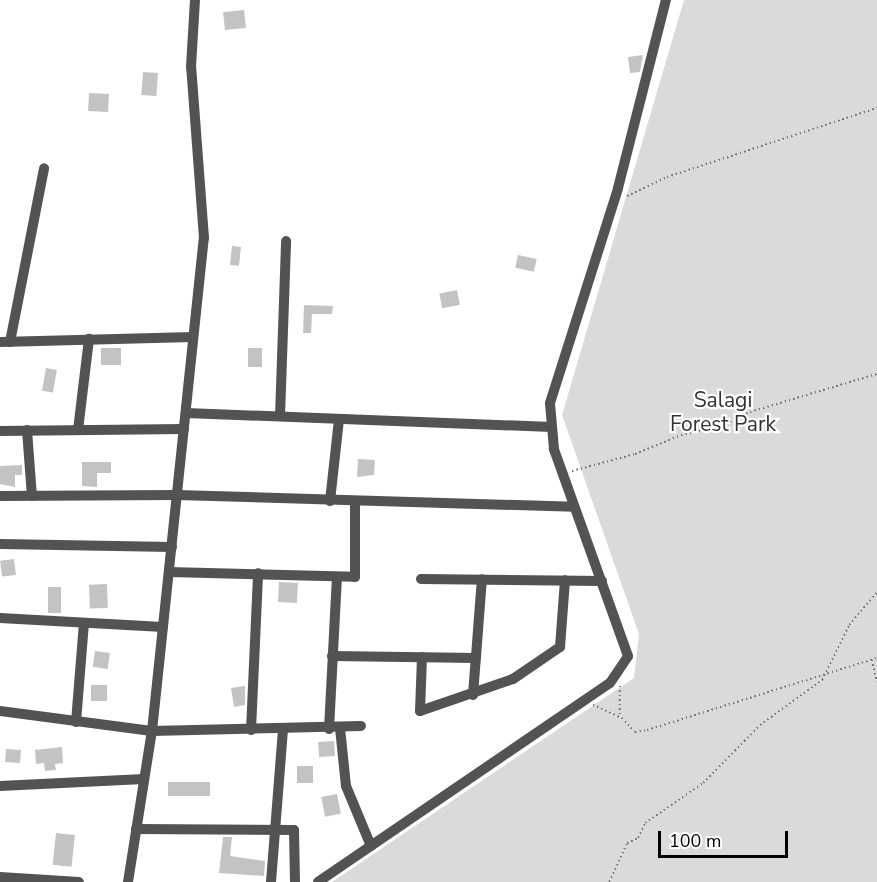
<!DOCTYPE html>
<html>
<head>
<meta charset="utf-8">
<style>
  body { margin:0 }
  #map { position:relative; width:877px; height:882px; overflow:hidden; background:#fff; font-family:"Nunito Sans",sans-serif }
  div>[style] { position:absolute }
  .green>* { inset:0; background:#dadada }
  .building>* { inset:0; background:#c3c3c3; transform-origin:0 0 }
  .path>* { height:1.5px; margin-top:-0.75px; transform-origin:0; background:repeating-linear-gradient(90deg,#757575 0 1.5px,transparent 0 4.5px) }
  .minor>* { height:10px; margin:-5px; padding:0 5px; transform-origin:5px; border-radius:5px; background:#535353 }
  span { translate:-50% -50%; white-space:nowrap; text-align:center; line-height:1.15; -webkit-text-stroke:4.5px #fff; paint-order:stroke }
  .park-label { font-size:21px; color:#313131 }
  .scale { position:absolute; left:658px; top:831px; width:130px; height:27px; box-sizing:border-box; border:3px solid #000; border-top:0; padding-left:8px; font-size:18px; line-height:21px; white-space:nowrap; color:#000; -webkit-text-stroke:4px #fff; paint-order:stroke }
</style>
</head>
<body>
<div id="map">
  <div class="green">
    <div style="clip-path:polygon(684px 0,877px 0,877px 882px,332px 882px,634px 678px,639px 634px,562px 415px)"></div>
  </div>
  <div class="building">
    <div style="left:244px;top:10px;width:18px;height:21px;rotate:84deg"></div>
    <div style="clip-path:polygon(643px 55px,640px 72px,630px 73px,628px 57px)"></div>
    <div style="left:143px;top:72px;width:15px;height:23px;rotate:4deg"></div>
    <div style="left:89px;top:93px;width:20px;height:18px;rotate:3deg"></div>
    <div style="left:232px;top:246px;width:9px;height:19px;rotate:6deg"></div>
    <div style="left:518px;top:255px;width:19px;height:13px;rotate:12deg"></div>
    <div style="left:457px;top:290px;width:15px;height:18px;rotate:79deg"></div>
    <div style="clip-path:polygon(304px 305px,333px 306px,332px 314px,312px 314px,311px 333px,303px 333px)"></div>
    <div style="left:101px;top:348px;width:20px;height:17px"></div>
    <div style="left:248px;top:348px;width:14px;height:19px"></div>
    <div style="left:46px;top:368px;width:11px;height:23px;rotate:10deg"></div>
    <div style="clip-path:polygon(358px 459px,375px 460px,374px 475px,357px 477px)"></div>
    <div style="clip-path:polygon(82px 462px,111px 462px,111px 473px,97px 473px,97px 487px,82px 486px)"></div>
    <div style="clip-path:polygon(22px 465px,22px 475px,15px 475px,15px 487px,0 484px,0 466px)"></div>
    <div style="left:14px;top:559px;width:16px;height:14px;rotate:83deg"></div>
    <div style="left:279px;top:582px;width:19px;height:20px;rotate:3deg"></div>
    <div style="left:107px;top:584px;width:24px;height:18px;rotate:88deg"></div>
    <div style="left:48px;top:587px;width:13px;height:26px"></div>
    <div style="left:95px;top:651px;width:15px;height:16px;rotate:8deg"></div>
    <div style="left:91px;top:685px;width:16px;height:16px"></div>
    <div style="clip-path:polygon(245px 686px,245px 705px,234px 707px,231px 688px)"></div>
    <div style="left:334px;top:741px;width:15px;height:16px;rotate:86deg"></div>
    <div style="clip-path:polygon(62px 747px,63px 763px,55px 764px,56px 770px,45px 771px,44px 763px,36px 764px,35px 750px)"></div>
    <div style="left:6px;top:749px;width:15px;height:13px;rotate:4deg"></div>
    <div style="left:297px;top:766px;width:16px;height:17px"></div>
    <div style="left:210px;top:782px;width:14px;height:42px;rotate:90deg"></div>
    <div style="left:337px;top:794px;width:20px;height:16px;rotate:79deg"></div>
    <div style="left:56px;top:833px;width:19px;height:32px;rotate:6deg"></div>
    <div style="clip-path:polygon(223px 837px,232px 837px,230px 856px,265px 861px,264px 876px,219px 873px)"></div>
  </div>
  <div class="path">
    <div style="left:627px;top:196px;width:44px;rotate:-25.4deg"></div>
    <div style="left:667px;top:177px;width:221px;rotate:-18.2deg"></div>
    <div style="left:572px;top:471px;width:65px;rotate:-15.1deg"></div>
    <div style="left:635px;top:454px;width:50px;rotate:-22.4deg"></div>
    <div style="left:681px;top:435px;width:42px;rotate:-12.4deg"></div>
    <div style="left:722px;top:426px;width:31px;rotate:-27deg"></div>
    <div style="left:750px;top:412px;width:133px;rotate:-16.7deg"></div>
    <div style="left:872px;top:660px;width:23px;rotate:77deg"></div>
    <div style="left:620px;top:686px;width:31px;rotate:90deg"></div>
    <div style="left:593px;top:705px;width:32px;rotate:24deg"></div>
    <div style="left:622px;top:718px;width:19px;rotate:47deg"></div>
    <div style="left:635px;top:732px;width:12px;rotate:-9deg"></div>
    <div style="left:647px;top:730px;width:241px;rotate:-17.4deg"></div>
    <div style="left:609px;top:882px;width:43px;rotate:-65.2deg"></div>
    <div style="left:627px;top:843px;width:12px;rotate:-24deg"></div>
    <div style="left:638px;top:838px;width:17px;rotate:-65deg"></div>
    <div style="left:645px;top:823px;width:70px;rotate:-34.6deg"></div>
    <div style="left:703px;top:783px;width:81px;rotate:-45.5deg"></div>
    <div style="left:760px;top:725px;width:77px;rotate:-36deg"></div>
    <div style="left:822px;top:680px;width:61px;rotate:-63.9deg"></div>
    <div style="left:849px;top:625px;width:43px;rotate:-49.7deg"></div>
  </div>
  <div class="minor">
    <div style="left:0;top:342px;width:193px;rotate:-1.5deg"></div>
    <div style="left:10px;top:342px;width:177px;rotate:-78.9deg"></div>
    <div style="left:186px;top:413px;width:366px;rotate:2.2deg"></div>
    <div style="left:280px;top:416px;width:175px;rotate:-88deg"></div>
    <div style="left:27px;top:430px;width:66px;rotate:85.7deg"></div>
    <div style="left:78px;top:430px;width:92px;rotate:-83.1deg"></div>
    <div style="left:0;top:431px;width:184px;rotate:-0.6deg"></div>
    <div style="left:0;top:496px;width:177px;rotate:-0.3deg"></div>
    <div style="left:177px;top:495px;width:397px;rotate:1.7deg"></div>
    <div style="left:330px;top:501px;width:82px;rotate:-83.7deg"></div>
    <div style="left:0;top:544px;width:172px;rotate:1deg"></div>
    <div style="left:169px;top:572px;width:186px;rotate:1.5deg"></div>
    <div style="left:355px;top:577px;width:76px;rotate:-90deg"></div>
    <div style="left:421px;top:579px;width:181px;rotate:0.6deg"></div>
    <div style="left:0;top:618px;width:163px;rotate:3.2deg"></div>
    <div style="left:332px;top:656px;width:144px;rotate:0.8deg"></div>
    <div style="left:422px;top:657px;width:54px;rotate:92.1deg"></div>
    <div style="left:420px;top:711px;width:98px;rotate:-19deg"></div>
    <div style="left:513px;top:679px;width:57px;rotate:-34.2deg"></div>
    <div style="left:560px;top:647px;width:67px;rotate:-85.7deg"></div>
    <div style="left:473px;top:695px;width:116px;rotate:-85.6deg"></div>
    <div style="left:0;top:711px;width:153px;rotate:7.5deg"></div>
    <div style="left:152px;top:731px;width:209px;rotate:-1.4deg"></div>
    <div style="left:76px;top:722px;width:99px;rotate:-85.4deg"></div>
    <div style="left:340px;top:728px;width:58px;rotate:84.1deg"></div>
    <div style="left:346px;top:786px;width:65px;rotate:67.4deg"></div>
    <div style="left:329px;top:729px;width:151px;rotate:-87deg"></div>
    <div style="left:251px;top:730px;width:157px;rotate:-87.4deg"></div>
    <div style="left:0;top:786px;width:144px;rotate:-2.8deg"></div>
    <div style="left:136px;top:829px;width:158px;rotate:0.4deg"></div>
    <div style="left:294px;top:830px;width:52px;rotate:88.9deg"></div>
    <div style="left:0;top:877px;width:79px;rotate:3.6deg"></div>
    <div style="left:128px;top:882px;width:153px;rotate:-81deg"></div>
    <div style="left:152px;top:731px;width:496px;rotate:-84deg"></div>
    <div style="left:204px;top:238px;width:171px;rotate:-94.3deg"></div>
    <div style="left:191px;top:67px;width:67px;rotate:-86.6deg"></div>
    <div style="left:271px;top:882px;width:152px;rotate:-85.5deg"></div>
    <div style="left:318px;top:882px;width:353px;rotate:-34.3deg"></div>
    <div style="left:610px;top:683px;width:32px;rotate:-56deg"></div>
    <div style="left:628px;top:656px;width:220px;rotate:-109.7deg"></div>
    <div style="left:554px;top:449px;width:46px;rotate:-95deg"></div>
    <div style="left:550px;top:403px;width:225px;rotate:-72.4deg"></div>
    <div style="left:618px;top:188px;width:194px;rotate:-75.7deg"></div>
  </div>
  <div class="park-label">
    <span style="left:723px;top:412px">Salagi<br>Forest Park</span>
  </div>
  <div class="scale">100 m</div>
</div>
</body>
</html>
